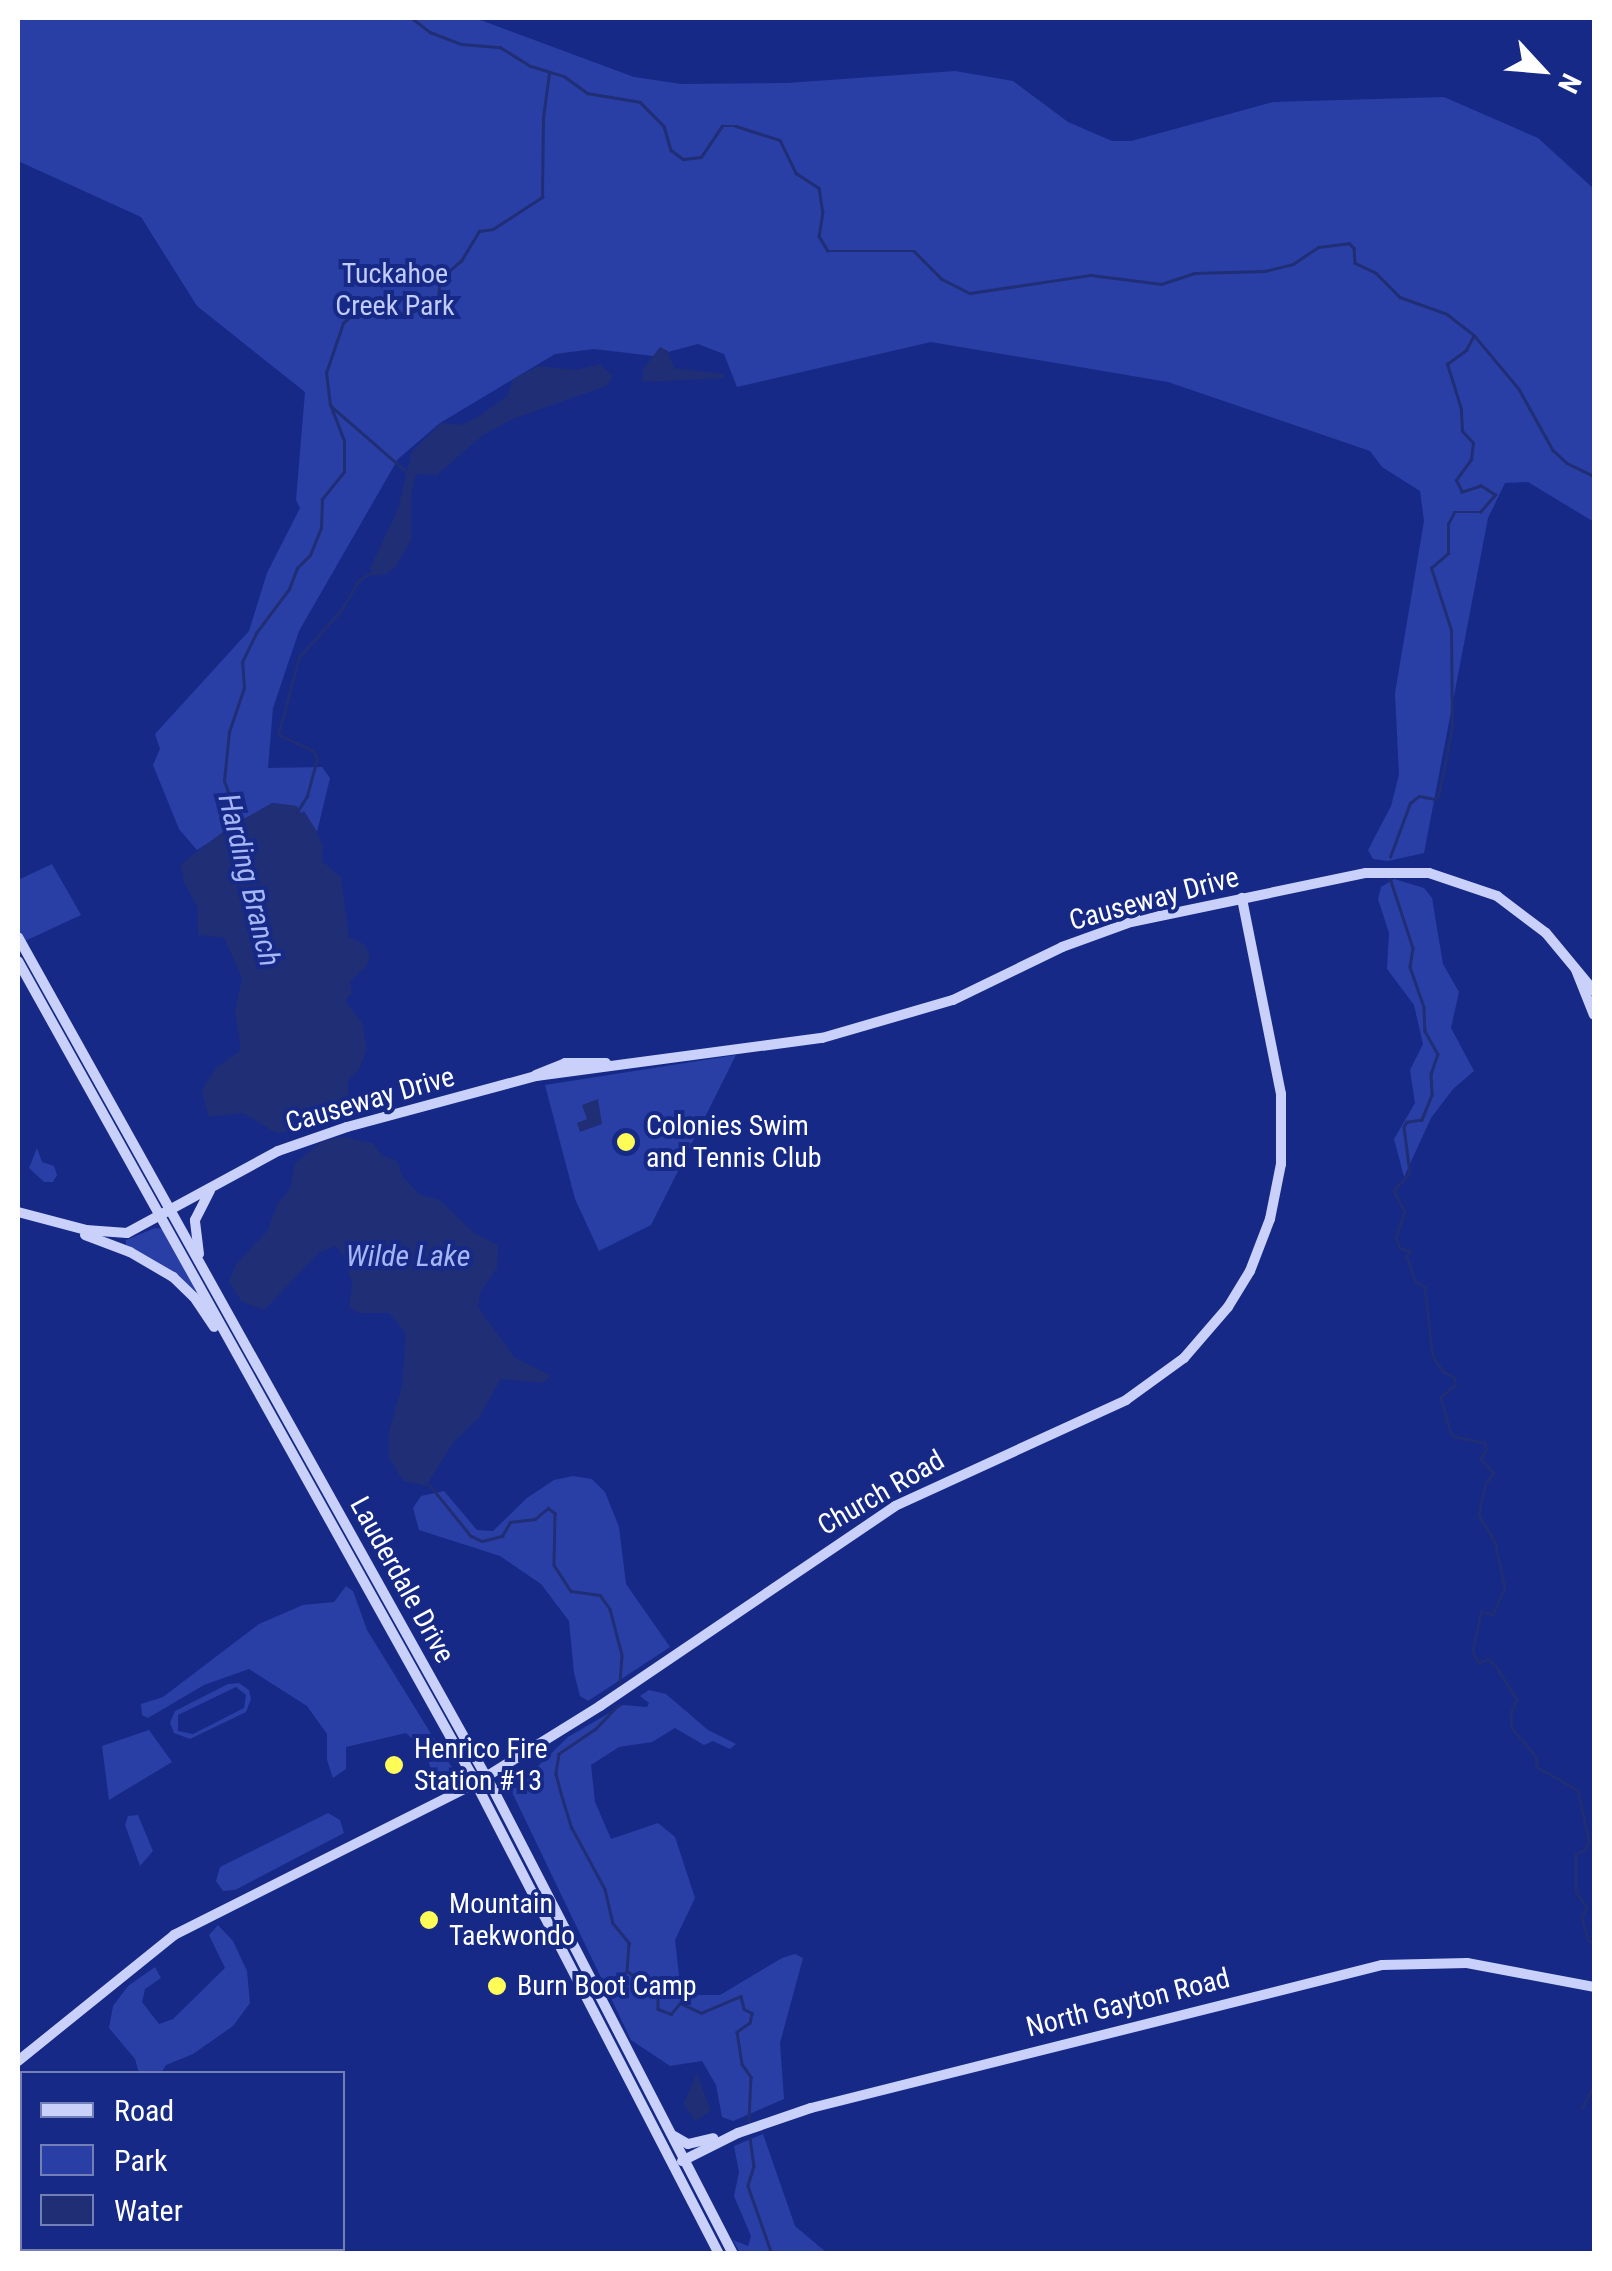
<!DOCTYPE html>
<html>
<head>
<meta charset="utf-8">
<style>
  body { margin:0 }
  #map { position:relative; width:1612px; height:2271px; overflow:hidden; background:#162986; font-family:"Roboto Condensed",sans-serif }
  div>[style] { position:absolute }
  .green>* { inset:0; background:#293fa5 }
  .water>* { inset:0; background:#202e75 }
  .stream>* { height:2.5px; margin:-1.25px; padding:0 1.25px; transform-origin:1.25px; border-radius:1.25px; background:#202e75 }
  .secondary>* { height:10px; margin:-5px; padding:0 5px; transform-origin:5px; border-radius:5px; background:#c9d1fa }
  .dots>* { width:28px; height:28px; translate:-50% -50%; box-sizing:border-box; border:5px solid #162986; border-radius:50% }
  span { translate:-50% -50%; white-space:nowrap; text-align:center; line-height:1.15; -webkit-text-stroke:8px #162986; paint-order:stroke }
  .park-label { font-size:28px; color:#c1ccfa }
  .street-label { font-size:28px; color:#fff }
  .poi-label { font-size:28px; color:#fff }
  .left { translate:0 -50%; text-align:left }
  .water-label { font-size:30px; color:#a7b6f5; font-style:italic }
  .frame { position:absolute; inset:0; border:20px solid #fff; pointer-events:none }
  .legend { position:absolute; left:20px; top:2071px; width:325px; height:180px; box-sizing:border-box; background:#162986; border:2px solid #737fb6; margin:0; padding:12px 18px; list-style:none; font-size:30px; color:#fff }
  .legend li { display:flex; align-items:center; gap:20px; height:50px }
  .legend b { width:50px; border:2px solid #737fb6 }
  .north { position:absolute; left:1492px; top:20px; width:100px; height:100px; -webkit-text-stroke:8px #162986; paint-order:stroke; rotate:116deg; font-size:28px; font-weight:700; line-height:40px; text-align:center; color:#fff }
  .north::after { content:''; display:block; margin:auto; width:35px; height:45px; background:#fff; clip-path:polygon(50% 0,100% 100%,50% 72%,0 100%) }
</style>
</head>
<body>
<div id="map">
  <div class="green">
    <div style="clip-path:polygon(18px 18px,475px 18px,634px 77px,681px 84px,787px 83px,955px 71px,1013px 81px,1068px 122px,1112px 141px,1131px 141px,1273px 102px,1444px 97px,1538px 138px,1594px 189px,1594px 522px,1528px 482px,1505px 483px,1488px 518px,1424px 853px,1388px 861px,1373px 859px,1368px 850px,1391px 806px,1399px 775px,1395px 693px,1424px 521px,1420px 491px,1382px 467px,1370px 451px,1168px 382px,931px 342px,737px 387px,724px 354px,698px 344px,653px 356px,594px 349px,555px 354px,440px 423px,398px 459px,299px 631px,273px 708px,268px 768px,322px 767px,330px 778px,317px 832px,295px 806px,272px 803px,197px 850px,179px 829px,153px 765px,160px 749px,155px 734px,249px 631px,267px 573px,300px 508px,296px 500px,305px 392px,197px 306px,141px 217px,18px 161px)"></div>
    <div style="clip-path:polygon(52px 864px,81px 915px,25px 941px,18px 928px,18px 880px)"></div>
    <div style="clip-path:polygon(1394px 879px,1424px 888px,1432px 898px,1443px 964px,1459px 992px,1451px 1028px,1474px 1071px,1453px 1089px,1431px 1118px,1404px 1177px,1394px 1139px,1415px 1103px,1410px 1070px,1423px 1044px,1414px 1005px,1387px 969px,1389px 933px,1378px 899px,1381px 887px)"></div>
    <div style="clip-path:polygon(736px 1055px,651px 1225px,599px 1251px,575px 1199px,545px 1085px)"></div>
    <div style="clip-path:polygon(37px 1148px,42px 1162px,54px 1166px,57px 1175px,53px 1182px,44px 1182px,29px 1168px)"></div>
    <div style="clip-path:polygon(155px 1228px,163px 1229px,196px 1291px,126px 1245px,126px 1240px)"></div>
    <div style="clip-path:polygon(573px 1476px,592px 1479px,605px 1492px,619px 1527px,626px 1584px,670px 1647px,588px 1701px,580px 1696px,574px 1673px,569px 1621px,541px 1584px,500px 1556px,419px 1530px,413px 1508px,421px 1496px,444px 1491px,477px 1530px,493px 1531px,527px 1498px,554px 1480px)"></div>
    <div style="clip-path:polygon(346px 1586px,353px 1591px,367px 1630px,454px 1771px,456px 1778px,447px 1786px,436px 1786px,425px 1750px,406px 1733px,346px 1747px,346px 1769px,333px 1778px,327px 1760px,327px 1734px,307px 1706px,249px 1669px,204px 1685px,148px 1718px,142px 1715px,141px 1704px,163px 1697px,259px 1624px,303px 1605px,334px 1602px)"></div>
    <div style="clip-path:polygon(evenodd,228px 1684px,239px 1683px,249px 1690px,251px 1699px,246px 1712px,190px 1739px,174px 1733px,170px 1723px,175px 1711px,228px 1684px,236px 1687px,246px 1695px,244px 1708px,193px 1734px,178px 1731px,178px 1715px,236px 1687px)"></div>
    <div style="clip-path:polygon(649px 1690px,666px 1694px,708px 1730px,736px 1744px,730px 1749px,713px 1741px,704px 1745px,675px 1728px,652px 1742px,619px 1747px,591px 1765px,595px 1802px,611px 1839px,658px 1823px,675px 1837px,695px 1898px,675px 1940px,680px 1984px,692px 1995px,720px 1995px,782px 1958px,795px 1954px,803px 1958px,780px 2043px,784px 2099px,733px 2121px,722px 2117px,716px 2085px,702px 2061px,670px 2066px,631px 2040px,510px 1788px,518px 1773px,535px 1769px,568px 1737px,623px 1705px,647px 1707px,649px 1703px,640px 1696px)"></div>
    <div style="clip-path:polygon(149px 1730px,172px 1762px,109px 1800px,102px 1746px)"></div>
    <div style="clip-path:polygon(328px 1813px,340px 1820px,344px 1833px,235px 1890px,223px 1891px,216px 1881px,220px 1867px)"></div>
    <div style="clip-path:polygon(138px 1815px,153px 1851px,140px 1866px,125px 1825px,128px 1816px)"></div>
    <div style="clip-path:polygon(218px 1925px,233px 1941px,247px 1971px,250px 2003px,233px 2026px,193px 2054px,166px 2065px,161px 2073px,139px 2073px,135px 2059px,109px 2028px,113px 2006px,128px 1986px,155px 1967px,161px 1978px,145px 1989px,142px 2002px,159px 2024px,173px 2019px,225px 1968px,209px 1935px)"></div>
    <div style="clip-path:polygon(763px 2134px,795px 2226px,827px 2253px,740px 2253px,733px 2240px,748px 2246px,751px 2236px,734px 2196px,739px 2172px,734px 2146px)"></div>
  </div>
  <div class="water">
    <div style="clip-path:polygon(660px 347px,668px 351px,674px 368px,723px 374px,724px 378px,642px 382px,643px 369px)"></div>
    <div style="clip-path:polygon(600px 364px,613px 376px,607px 386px,512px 419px,482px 436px,437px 475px,416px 474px,411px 494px,411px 540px,397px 565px,387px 574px,372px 576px,370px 568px,398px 509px,412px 451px,441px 423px,460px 425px,478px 417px,507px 396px,513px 379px,538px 366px,577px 370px)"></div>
    <div style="clip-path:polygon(272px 803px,297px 806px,300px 814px,304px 811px,316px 830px,323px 847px,322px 861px,341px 877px,349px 937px,364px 944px,370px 955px,367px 966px,350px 982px,352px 993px,345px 1001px,362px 1022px,367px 1049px,359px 1070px,348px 1080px,349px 1110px,314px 1129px,276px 1133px,243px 1113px,209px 1117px,202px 1093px,205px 1084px,217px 1067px,241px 1050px,235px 1011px,242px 978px,224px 938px,198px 935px,198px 908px,184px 883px,181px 864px,228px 828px)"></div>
    <div style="clip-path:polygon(598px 1099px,602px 1124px,580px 1132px,577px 1123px,587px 1119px,582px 1105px)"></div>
    <div style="clip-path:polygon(343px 1137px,373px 1143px,382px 1155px,397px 1161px,403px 1177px,420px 1195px,440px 1200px,474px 1233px,498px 1245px,497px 1268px,481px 1291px,478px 1307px,514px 1357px,551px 1376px,543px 1383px,501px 1379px,479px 1418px,453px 1443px,426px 1486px,403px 1481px,389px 1458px,389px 1432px,402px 1385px,406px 1334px,389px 1313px,359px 1313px,349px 1307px,352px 1284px,345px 1258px,336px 1246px,319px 1253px,264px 1310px,242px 1302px,229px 1282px,236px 1264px,268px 1230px,277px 1204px,290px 1189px,295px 1163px,324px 1140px)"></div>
    <div style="clip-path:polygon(697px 2073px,711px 2111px,695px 2121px,683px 2104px)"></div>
  </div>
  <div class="stream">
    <div style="left:412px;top:18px;width:23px;rotate:38deg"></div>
    <div style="left:430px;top:32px;width:34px;rotate:21deg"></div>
    <div style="left:462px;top:44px;width:38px;rotate:5deg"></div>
    <div style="left:500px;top:47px;width:36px;rotate:32deg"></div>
    <div style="left:531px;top:66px;width:34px;rotate:17deg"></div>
    <div style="left:564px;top:76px;width:29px;rotate:36deg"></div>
    <div style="left:587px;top:93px;width:54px;rotate:9.6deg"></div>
    <div style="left:640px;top:102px;width:34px;rotate:45deg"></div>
    <div style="left:664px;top:126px;width:25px;rotate:74deg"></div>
    <div style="left:671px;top:150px;width:15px;rotate:37deg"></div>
    <div style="left:683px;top:159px;width:18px;rotate:-6deg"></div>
    <div style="left:701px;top:157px;width:37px;rotate:-56deg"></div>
    <div style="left:722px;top:126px;width:14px"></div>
    <div style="left:736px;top:126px;width:46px;rotate:17.7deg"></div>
    <div style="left:780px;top:140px;width:37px;rotate:64deg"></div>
    <div style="left:796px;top:173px;width:27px;rotate:33deg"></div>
    <div style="left:819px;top:188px;width:24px;rotate:81deg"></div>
    <div style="left:823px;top:212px;width:24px;rotate:99deg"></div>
    <div style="left:819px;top:236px;width:17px;rotate:59deg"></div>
    <div style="left:828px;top:251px;width:86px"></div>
    <div style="left:914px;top:251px;width:40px;rotate:45deg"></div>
    <div style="left:942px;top:279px;width:31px;rotate:27deg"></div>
    <div style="left:970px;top:293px;width:122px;rotate:-8.5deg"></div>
    <div style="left:1091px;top:275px;width:71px;rotate:7.3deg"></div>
    <div style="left:1161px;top:284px;width:35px;rotate:-18deg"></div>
    <div style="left:1194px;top:273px;width:71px;rotate:-1.6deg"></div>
    <div style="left:1265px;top:271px;width:29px;rotate:-14deg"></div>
    <div style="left:1293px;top:264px;width:30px;rotate:-34deg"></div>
    <div style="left:1318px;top:247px;width:31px;rotate:-7deg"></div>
    <div style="left:1349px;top:243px;width:7px;rotate:45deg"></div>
    <div style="left:1354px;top:248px;width:15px;rotate:86deg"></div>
    <div style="left:1355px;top:263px;width:23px;rotate:25deg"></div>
    <div style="left:1376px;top:273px;width:34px;rotate:45deg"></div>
    <div style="left:1400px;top:297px;width:50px;rotate:19.9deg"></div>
    <div style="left:1447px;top:314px;width:34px;rotate:38deg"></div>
    <div style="left:1474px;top:335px;width:70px;rotate:50.2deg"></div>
    <div style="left:1519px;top:389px;width:70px;rotate:60.9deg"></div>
    <div style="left:1553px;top:450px;width:19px;rotate:43deg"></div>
    <div style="left:1567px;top:463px;width:30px;rotate:26deg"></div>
    <div style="left:331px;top:406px;width:102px;rotate:41deg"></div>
    <div style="left:297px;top:812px;width:19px;rotate:-58deg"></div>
    <div style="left:307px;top:796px;width:39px;rotate:-75deg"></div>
    <div style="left:317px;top:758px;width:8px;rotate:-120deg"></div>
    <div style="left:313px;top:751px;width:38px;rotate:-155deg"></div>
    <div style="left:278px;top:735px;width:81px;rotate:-74.9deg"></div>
    <div style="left:299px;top:657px;width:64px;rotate:-48.1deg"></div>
    <div style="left:342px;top:609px;width:32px;rotate:-60deg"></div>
    <div style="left:358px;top:581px;width:17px;rotate:-33deg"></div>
    <div style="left:238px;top:820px;width:41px;rotate:-109.7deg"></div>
    <div style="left:224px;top:781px;width:49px;rotate:-84.2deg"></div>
    <div style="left:229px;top:732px;width:46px;rotate:-71.2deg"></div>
    <div style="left:244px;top:688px;width:26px;rotate:-94deg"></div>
    <div style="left:242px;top:662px;width:32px;rotate:-64deg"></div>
    <div style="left:256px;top:633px;width:55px;rotate:-53.1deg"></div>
    <div style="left:289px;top:589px;width:22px;rotate:-69deg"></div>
    <div style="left:297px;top:568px;width:18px;rotate:-45deg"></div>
    <div style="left:310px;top:555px;width:29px;rotate:-68deg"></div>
    <div style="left:321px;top:528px;width:29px;rotate:-88deg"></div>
    <div style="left:322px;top:499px;width:35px;rotate:-51deg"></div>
    <div style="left:344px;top:472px;width:31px;rotate:-90deg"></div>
    <div style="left:344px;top:441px;width:39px;rotate:-111deg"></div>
    <div style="left:330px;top:405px;width:32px;rotate:-97deg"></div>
    <div style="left:326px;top:373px;width:53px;rotate:-71.2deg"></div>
    <div style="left:343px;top:323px;width:11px;rotate:-41deg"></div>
    <div style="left:351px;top:316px;width:59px;rotate:-2.9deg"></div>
    <div style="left:410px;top:313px;width:24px;rotate:-22deg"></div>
    <div style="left:432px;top:304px;width:9px;rotate:-49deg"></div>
    <div style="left:438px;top:297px;width:18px;rotate:-84deg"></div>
    <div style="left:440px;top:279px;width:28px;rotate:-41deg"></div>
    <div style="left:461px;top:261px;width:35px;rotate:-59deg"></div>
    <div style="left:479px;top:231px;width:14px;rotate:-8deg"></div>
    <div style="left:493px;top:229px;width:59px;rotate:-33.1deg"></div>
    <div style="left:542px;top:197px;width:79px;rotate:-89.3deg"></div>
    <div style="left:543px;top:118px;width:45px;rotate:-82.4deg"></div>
    <div style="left:1390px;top:857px;width:58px;rotate:-69.7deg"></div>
    <div style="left:1410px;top:803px;width:11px;rotate:-38deg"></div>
    <div style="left:1419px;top:796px;width:16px;rotate:11deg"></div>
    <div style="left:1435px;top:799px;width:6px;rotate:-51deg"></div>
    <div style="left:1439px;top:794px;width:68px;rotate:-79deg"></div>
    <div style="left:1452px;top:727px;width:97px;rotate:-90.6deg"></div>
    <div style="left:1451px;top:630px;width:65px;rotate:-107.9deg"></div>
    <div style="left:1431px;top:568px;width:23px;rotate:-41deg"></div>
    <div style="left:1448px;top:553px;width:29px;rotate:-90deg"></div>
    <div style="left:1448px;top:524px;width:13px;rotate:-63deg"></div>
    <div style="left:1454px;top:512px;width:26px"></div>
    <div style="left:1480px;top:512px;width:23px;rotate:-49deg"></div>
    <div style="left:1495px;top:495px;width:17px;rotate:-147deg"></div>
    <div style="left:1481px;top:486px;width:20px;rotate:162deg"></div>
    <div style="left:1462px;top:492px;width:13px;rotate:-117deg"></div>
    <div style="left:1456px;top:480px;width:26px;rotate:-54deg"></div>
    <div style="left:1471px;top:459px;width:16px;rotate:-83deg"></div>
    <div style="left:1473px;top:443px;width:16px;rotate:-133deg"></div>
    <div style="left:1462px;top:431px;width:22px;rotate:-93deg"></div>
    <div style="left:1461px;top:409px;width:47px;rotate:-107.3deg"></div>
    <div style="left:1447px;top:364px;width:24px;rotate:-36deg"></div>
    <div style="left:1466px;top:350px;width:15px;rotate:-62deg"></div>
    <div style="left:1390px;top:878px;width:74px;rotate:71.8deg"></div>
    <div style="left:1413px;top:948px;width:19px;rotate:99deg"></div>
    <div style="left:1410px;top:967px;width:42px;rotate:70.7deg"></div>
    <div style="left:1424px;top:1007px;width:24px;rotate:88deg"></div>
    <div style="left:1425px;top:1031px;width:26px;rotate:61deg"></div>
    <div style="left:1438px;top:1054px;width:21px;rotate:109deg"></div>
    <div style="left:1431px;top:1074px;width:21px;rotate:87deg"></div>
    <div style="left:1432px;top:1095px;width:27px;rotate:112deg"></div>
    <div style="left:1422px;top:1120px;width:15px;rotate:172deg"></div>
    <div style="left:1407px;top:1122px;width:6px;rotate:121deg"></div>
    <div style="left:1404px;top:1127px;width:46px;rotate:82.6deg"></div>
    <div style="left:1410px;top:1173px;width:24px;rotate:132deg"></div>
    <div style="left:1394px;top:1191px;width:24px;rotate:62deg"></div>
    <div style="left:1405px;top:1212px;width:27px;rotate:110deg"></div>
    <div style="left:1396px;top:1237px;width:12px;rotate:70deg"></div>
    <div style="left:1400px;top:1248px;width:11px;rotate:15deg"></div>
    <div style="left:1411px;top:1251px;width:6px;rotate:129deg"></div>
    <div style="left:1407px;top:1256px;width:26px;rotate:72deg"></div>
    <div style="left:1415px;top:1281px;width:12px;rotate:31deg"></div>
    <div style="left:1425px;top:1287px;width:70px;rotate:83.5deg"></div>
    <div style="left:1433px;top:1357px;width:19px;rotate:54deg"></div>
    <div style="left:1444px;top:1372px;width:11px;rotate:27deg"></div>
    <div style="left:1454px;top:1377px;width:8px;rotate:76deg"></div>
    <div style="left:1456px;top:1385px;width:19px;rotate:141deg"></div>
    <div style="left:1441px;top:1397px;width:35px;rotate:75deg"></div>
    <div style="left:1450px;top:1431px;width:6px;rotate:59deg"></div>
    <div style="left:1453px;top:1436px;width:33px;rotate:12deg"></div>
    <div style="left:1485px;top:1443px;width:6px;rotate:72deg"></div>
    <div style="left:1487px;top:1449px;width:12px;rotate:121deg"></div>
    <div style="left:1481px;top:1459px;width:19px;rotate:47deg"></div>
    <div style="left:1494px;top:1473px;width:15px;rotate:127deg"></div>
    <div style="left:1485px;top:1485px;width:31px;rotate:101deg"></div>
    <div style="left:1479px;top:1515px;width:31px;rotate:59deg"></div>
    <div style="left:1495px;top:1542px;width:47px;rotate:77.7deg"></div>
    <div style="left:1505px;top:1588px;width:30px;rotate:114deg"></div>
    <div style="left:1493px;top:1615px;width:12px;rotate:-166deg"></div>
    <div style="left:1481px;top:1612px;width:41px;rotate:101.3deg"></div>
    <div style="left:1473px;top:1652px;width:13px;rotate:61deg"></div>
    <div style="left:1479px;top:1663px;width:10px;rotate:-24deg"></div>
    <div style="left:1488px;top:1659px;width:11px;rotate:41deg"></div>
    <div style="left:1496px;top:1666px;width:40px;rotate:58deg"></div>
    <div style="left:1517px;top:1700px;width:14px;rotate:115deg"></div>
    <div style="left:1511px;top:1713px;width:15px;rotate:86deg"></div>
    <div style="left:1512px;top:1728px;width:38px;rotate:50deg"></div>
    <div style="left:1536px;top:1757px;width:10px;rotate:84deg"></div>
    <div style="left:1537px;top:1767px;width:47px;rotate:29.3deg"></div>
    <div style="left:1578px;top:1790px;width:52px;rotate:77.8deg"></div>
    <div style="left:1589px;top:1841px;width:10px;rotate:114deg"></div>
    <div style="left:1585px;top:1850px;width:10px;rotate:156deg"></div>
    <div style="left:1576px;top:1854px;width:38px;rotate:90deg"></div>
    <div style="left:1576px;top:1892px;width:19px;rotate:54deg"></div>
    <div style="left:1587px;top:1907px;width:11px;rotate:117deg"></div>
    <div style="left:1582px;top:1917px;width:24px;rotate:75deg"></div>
    <div style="left:1588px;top:1940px;width:7px;rotate:27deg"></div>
    <div style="left:429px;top:1484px;width:67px;rotate:51.1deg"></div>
    <div style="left:471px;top:1536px;width:12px;rotate:24deg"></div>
    <div style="left:482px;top:1541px;width:21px;rotate:-14deg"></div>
    <div style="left:502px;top:1536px;width:16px;rotate:-60deg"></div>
    <div style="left:510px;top:1522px;width:25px;rotate:-7deg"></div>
    <div style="left:535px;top:1519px;width:17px;rotate:-40deg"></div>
    <div style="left:548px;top:1508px;width:9px;rotate:36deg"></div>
    <div style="left:555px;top:1513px;width:52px;rotate:91.1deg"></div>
    <div style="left:554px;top:1565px;width:31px;rotate:57deg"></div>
    <div style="left:571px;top:1591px;width:29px;rotate:8deg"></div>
    <div style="left:600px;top:1595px;width:17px;rotate:54deg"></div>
    <div style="left:610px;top:1609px;width:48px;rotate:75.4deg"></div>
    <div style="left:622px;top:1655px;width:28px;rotate:94deg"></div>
    <div style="left:619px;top:1705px;width:33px;rotate:134deg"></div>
    <div style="left:596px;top:1729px;width:45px;rotate:146deg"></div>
    <div style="left:559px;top:1754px;width:20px;rotate:99deg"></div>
    <div style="left:556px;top:1774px;width:20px;rotate:75deg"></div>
    <div style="left:561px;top:1793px;width:37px;rotate:73deg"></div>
    <div style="left:572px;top:1828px;width:69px;rotate:61.6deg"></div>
    <div style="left:605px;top:1889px;width:35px;rotate:77deg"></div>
    <div style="left:613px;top:1923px;width:26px;rotate:51deg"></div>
    <div style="left:629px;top:1943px;width:28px;rotate:94deg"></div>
    <div style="left:627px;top:1971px;width:37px;rotate:33deg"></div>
    <div style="left:658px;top:1991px;width:18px;rotate:90deg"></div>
    <div style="left:658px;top:2009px;width:14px;rotate:21deg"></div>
    <div style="left:671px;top:2014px;width:14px;rotate:-51deg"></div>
    <div style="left:680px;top:2003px;width:23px;rotate:25deg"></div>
    <div style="left:701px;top:2013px;width:43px;rotate:-23deg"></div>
    <div style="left:741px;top:1996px;width:13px;rotate:77deg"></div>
    <div style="left:744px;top:2009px;width:9px;rotate:27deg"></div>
    <div style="left:752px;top:2013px;width:10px;rotate:101deg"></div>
    <div style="left:750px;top:2023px;width:16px;rotate:145deg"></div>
    <div style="left:737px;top:2032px;width:32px;rotate:81deg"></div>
    <div style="left:742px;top:2064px;width:16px;rotate:55deg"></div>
    <div style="left:751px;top:2077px;width:43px;rotate:92.7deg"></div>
    <div style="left:1582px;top:2108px;width:27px;rotate:-63deg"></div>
    <div style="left:750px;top:2138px;width:28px;rotate:82deg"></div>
    <div style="left:754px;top:2166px;width:21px;rotate:107deg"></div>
    <div style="left:748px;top:2186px;width:72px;rotate:70.6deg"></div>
  </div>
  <div class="secondary">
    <div style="left:18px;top:937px;width:975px;rotate:60.86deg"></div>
    <div style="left:493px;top:1789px;width:523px;rotate:62.7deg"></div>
    <div style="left:18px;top:961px;width:931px;rotate:60.87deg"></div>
    <div style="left:471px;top:1774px;width:540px;rotate:62.68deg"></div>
    <div style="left:1576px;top:970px;width:48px;rotate:68.2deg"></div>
    <div style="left:536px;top:1075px;width:31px;rotate:-22deg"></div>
    <div style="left:565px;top:1063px;width:41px"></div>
    <div style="left:18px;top:1212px;width:70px;rotate:14.8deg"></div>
    <div style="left:86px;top:1230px;width:41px;rotate:4.2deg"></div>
    <div style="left:127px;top:1233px;width:172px;rotate:-28.5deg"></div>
    <div style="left:278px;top:1151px;width:73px;rotate:-19.2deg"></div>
    <div style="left:347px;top:1127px;width:196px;rotate:-15.1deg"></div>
    <div style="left:536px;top:1076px;width:289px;rotate:-7.6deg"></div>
    <div style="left:822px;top:1038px;width:136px;rotate:-16.2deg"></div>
    <div style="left:953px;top:1000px;width:121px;rotate:-25.9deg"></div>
    <div style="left:1062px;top:947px;width:73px;rotate:-19.9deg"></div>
    <div style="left:1131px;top:922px;width:240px;rotate:-11.8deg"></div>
    <div style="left:1366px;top:873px;width:63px"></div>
    <div style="left:1429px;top:873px;width:72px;rotate:18.7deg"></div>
    <div style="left:1497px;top:896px;width:61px;rotate:37.1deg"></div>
    <div style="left:1546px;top:933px;width:75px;rotate:50.4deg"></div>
    <div style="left:85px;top:1235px;width:48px;rotate:20.7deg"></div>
    <div style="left:130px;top:1252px;width:50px;rotate:30.2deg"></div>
    <div style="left:173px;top:1277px;width:29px;rotate:44deg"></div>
    <div style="left:194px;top:1297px;width:36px;rotate:56deg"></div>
    <div style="left:199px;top:1254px;width:34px;rotate:-97deg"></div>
    <div style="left:195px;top:1220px;width:33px;rotate:-63deg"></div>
    <div style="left:18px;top:2061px;width:201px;rotate:-38.9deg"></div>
    <div style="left:174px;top:1935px;width:338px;rotate:-26.7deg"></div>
    <div style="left:476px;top:1783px;width:146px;rotate:-31.8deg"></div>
    <div style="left:600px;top:1706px;width:356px;rotate:-34.1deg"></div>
    <div style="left:895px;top:1506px;width:254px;rotate:-24.6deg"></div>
    <div style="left:1126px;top:1400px;width:72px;rotate:-35.9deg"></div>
    <div style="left:1184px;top:1358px;width:67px;rotate:-49.2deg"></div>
    <div style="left:1228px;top:1307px;width:42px;rotate:-58.6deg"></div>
    <div style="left:1250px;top:1271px;width:56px;rotate:-69deg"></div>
    <div style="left:1270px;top:1219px;width:56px;rotate:-78.7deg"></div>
    <div style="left:1281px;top:1164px;width:70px;rotate:-90deg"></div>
    <div style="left:1281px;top:1094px;width:200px;rotate:-101.3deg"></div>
    <div style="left:674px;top:2136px;width:16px;rotate:30deg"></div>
    <div style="left:688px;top:2144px;width:26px;rotate:-13deg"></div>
    <div style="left:682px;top:2161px;width:63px;rotate:-26.6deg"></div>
    <div style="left:738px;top:2133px;width:77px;rotate:-18.9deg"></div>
    <div style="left:811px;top:2108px;width:589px;rotate:-14.06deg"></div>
    <div style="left:1382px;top:1965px;width:85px;rotate:-1.3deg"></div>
    <div style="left:1467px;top:1963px;width:129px;rotate:10.7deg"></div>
  </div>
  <div class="dots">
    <div style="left:626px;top:1142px;background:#fffc58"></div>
    <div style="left:394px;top:1765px;background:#fffc58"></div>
    <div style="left:429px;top:1920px;background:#fffc58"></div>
    <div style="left:497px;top:1986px;background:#fffc58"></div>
  </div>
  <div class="park-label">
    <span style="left:395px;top:290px">Tuckahoe<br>Creek Park</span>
  </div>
  <div class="street-label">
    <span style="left:1154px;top:899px;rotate:-15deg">Causeway Drive</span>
    <span style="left:370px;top:1100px;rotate:-16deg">Causeway Drive</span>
    <span style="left:881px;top:1493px;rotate:-30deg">Church Road</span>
    <span style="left:402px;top:1580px;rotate:61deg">Lauderdale Drive</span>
    <span style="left:1128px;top:2003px;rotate:-14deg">North Gayton Road</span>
  </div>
  <div class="poi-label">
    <span class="left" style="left:646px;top:1142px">Colonies Swim<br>and Tennis Club</span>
    <span class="left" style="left:414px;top:1765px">Henrico Fire<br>Station #13</span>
    <span class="left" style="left:449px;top:1920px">Mountain<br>Taekwondo</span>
    <span class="left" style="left:517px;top:1986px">Burn Boot Camp</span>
  </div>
  <div class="water-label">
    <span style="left:249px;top:880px;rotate:76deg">Harding Branch</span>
    <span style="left:408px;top:1256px">Wilde Lake</span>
  </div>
  <div class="frame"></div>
  <ul class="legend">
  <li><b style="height:12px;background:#c9d1fa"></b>Road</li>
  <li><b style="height:28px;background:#293fa5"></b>Park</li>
  <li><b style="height:28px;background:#202e75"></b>Water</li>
  </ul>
  <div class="north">N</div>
</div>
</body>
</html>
